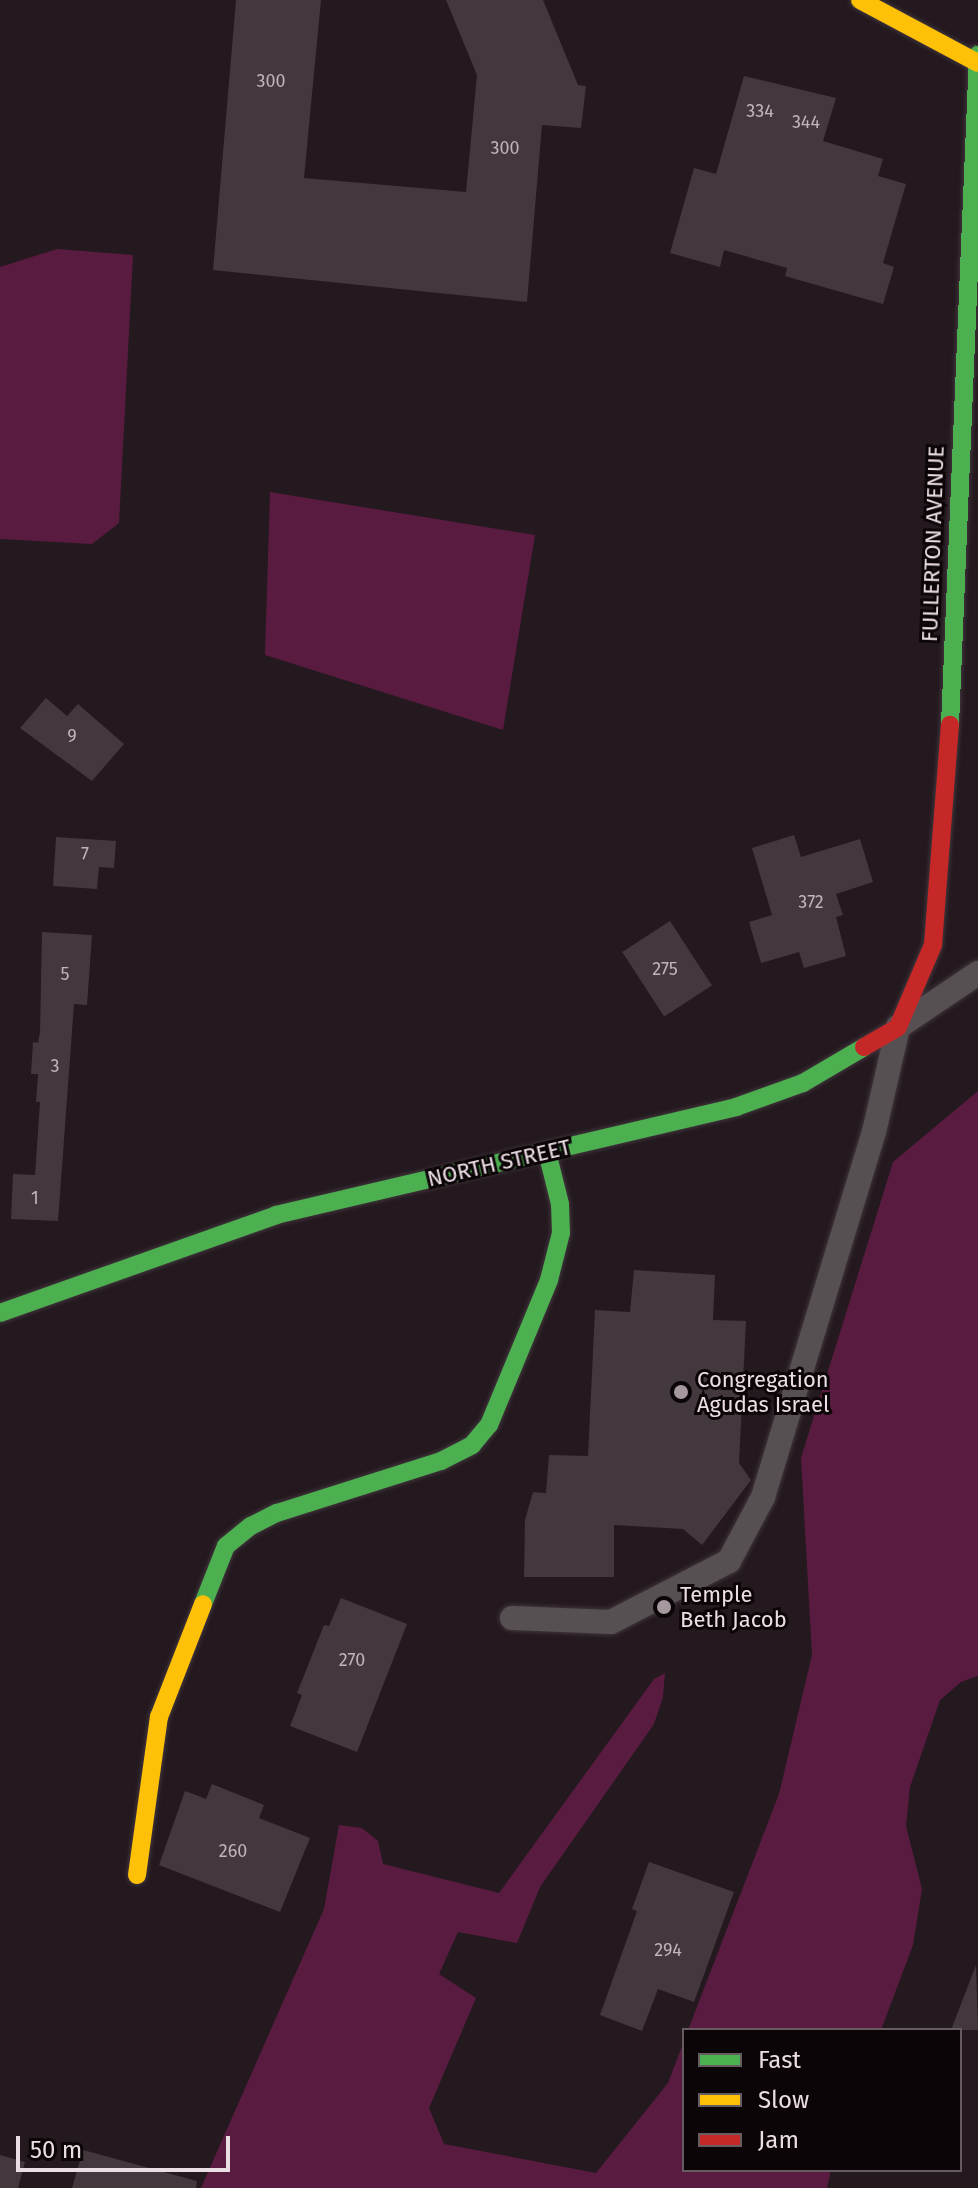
<!DOCTYPE html>
<html>
<head>
<meta charset="utf-8">
<style>
  body { margin:0 }
  #map { position:relative; width:978px; height:2188px; overflow:hidden; background:#24191f; font-family:"Fira Sans",sans-serif }
  div>[style] { position:absolute }
  .green>* { inset:0; background:#5a1b41 }
  .building>* { inset:0; background:#42383e; transform-origin:0 0 }
  .roads { filter:drop-shadow(0 0 2px #3f353b) drop-shadow(0 0 2px #3f353b) }
  .street>* { height:24px; margin:-12px; padding:0 12px; transform-origin:12px; border-radius:12px; background:#565053 }
  .fast>* { height:18px; margin:-9px; padding:0 9px; transform-origin:9px; border-radius:9px; background:#4caf50 }
  .slow>* { height:18px; margin:-9px; padding:0 9px; transform-origin:9px; border-radius:9px; background:#ffc107 }
  .jam>* { height:18px; margin:-9px; padding:0 9px; transform-origin:9px; border-radius:9px; background:#c62828 }
  .dots>* { width:22px; height:22px; translate:-50% -50%; box-sizing:border-box; border:4px solid #0c0508; border-radius:50% }
  span { translate:-50% -50%; white-space:nowrap; text-align:center; line-height:1.15; -webkit-text-stroke:6px #0c0508; paint-order:stroke }
  .number-label { font-size:18px; color:#c1b4ba }
  .number-label span { -webkit-text-stroke-width:0 }
  .street-label { font-size:22px; color:#ebdde4 }
  .poi-label { font-size:22px; color:#ebdde4 }
  .left { translate:0 -50%; text-align:left }
  .legend { position:absolute; left:682px; top:2028px; width:280px; height:144px; box-sizing:border-box; background:#0c0508; border:2px solid #655b60; margin:0; padding:10px 14px; list-style:none; font-size:24px; color:#ebdde4 }
  .legend li { display:flex; align-items:center; gap:16px; height:40px }
  .legend b { width:40px; border:2px solid #655b60 }
  .scale { position:absolute; left:16px; top:2136px; width:214px; height:36px; box-sizing:border-box; border:4px solid #ebdde4; border-top:0; padding-left:10px; font-size:24px; line-height:28px; white-space:nowrap; color:#ebdde4; -webkit-text-stroke:6px #0c0508; paint-order:stroke }
</style>
</head>
<body>
<div id="map">
  <div class="green">
    <div style="clip-path:polygon(57px 249px,133px 255px,119px 523px,92px 544px,0 539px,0 267px)"></div>
    <div style="clip-path:polygon(270px 492px,535px 535px,503px 730px,265px 655px)"></div>
    <div style="clip-path:polygon(978px 1091px,978px 1676px,961px 1682px,940px 1700px,910px 1787px,906px 1826px,922px 1889px,913px 1945px,881px 2030px,688px 2030px,779px 1794px,812px 1655px,801px 1458px,893px 1162px)"></div>
    <div style="clip-path:polygon(665px 1673px,663px 1697px,654px 1724px,540px 1887px,517px 1943px,458px 1932px,439px 1974px,476px 1998px,429px 2108px,444px 2144px,596px 2173px,668px 2083px,684px 2041px,684px 2170px,831px 2170px,827px 2188px,201px 2188px,324px 1909px,339px 1825px,362px 1828px,378px 1841px,383px 1864px,499px 1893px,654px 1679px)"></div>
  </div>
  <div class="building">
    <div style="clip-path:polygon(236px 0,321px 0,304px 178px,466px 192px,477px 75px,446px 0,543px 0,578px 85px,586px 86px,581px 128px,542px 125px,527px 302px,213px 270px)"></div>
    <div style="clip-path:polygon(744px 76px,836px 98px,823px 141px,883px 159px,878px 176px,906px 184px,883px 263px,894px 267px,883px 304px,785px 276px,787px 268px,724px 250px,720px 267px,670px 253px,694px 168px,716px 174px)"></div>
    <div style="clip-path:polygon(46px 698px,67px 716px,78px 704px,124px 744px,92px 781px,20px 728px)"></div>
    <div style="clip-path:polygon(794px 835px,801px 857px,860px 839px,873px 882px,836px 894px,843px 915px,836px 917px,846px 956px,804px 968px,799px 952px,761px 963px,749px 922px,772px 915px,752px 848px)"></div>
    <div style="clip-path:polygon(56px 837px,116px 841px,114px 868px,99px 867px,97px 889px,53px 886px)"></div>
    <div style="left:670px;top:921px;width:77px;height:57px;rotate:57deg"></div>
    <div style="clip-path:polygon(42px 932px,92px 935px,87px 1005px,74px 1004px,58px 1221px,11px 1219px,13px 1174px,35px 1175px,40px 1102px,36px 1102px,38px 1074px,31px 1074px,33px 1042px,38px 1043px,40px 1032px)"></div>
    <div style="clip-path:polygon(634px 1270px,715px 1275px,713px 1320px,746px 1321px,739px 1463px,751px 1480px,702px 1545px,683px 1529px,614px 1525px,614px 1577px,524px 1577px,525px 1520px,533px 1492px,546px 1493px,549px 1455px,588px 1456px,595px 1310px,630px 1312px)"></div>
    <div style="clip-path:polygon(341px 1598px,407px 1624px,357px 1752px,290px 1726px,302px 1695px,297px 1693px,324px 1625px,329px 1626px)"></div>
    <div style="clip-path:polygon(212px 1784px,264px 1805px,259px 1818px,310px 1838px,280px 1912px,159px 1865px,185px 1791px,206px 1799px)"></div>
    <div style="clip-path:polygon(649px 1862px,734px 1892px,694px 2002px,658px 1989px,642px 2031px,600px 2015px,637px 1911px,632px 1909px)"></div>
    <div style="clip-path:polygon(976px 1965px,978px 2030px,951px 2030px)"></div>
    <div style="clip-path:polygon(83px 2150px,197px 2181px,196px 2188px,72px 2188px)"></div>
    <div style="clip-path:polygon(0 2155px,25px 2162px,18px 2188px,0 2188px)"></div>
  </div>
  <div class="roads">
    <div class="street">
      <div style="left:512px;top:1618px;width:99px;rotate:2.3deg"></div>
      <div style="left:611px;top:1622px;width:133px;rotate:-27.3deg"></div>
      <div style="left:729px;top:1561px;width:72px;rotate:-62deg"></div>
      <div style="left:763px;top:1497px;width:382px;rotate:-73.1deg"></div>
      <div style="left:874px;top:1132px;width:108px;rotate:-77.1deg"></div>
      <div style="left:898px;top:1027px;width:97px;rotate:-34deg"></div>
    </div>
    <div class="fast">
      <div style="left:950px;top:725px;width:671px;rotate:-87.61deg"></div>
      <div style="left:0;top:1313px;width:293px;rotate:-19.5deg"></div>
      <div style="left:276px;top:1215px;width:473px;rotate:-13.2deg"></div>
      <div style="left:736px;top:1107px;width:71px;rotate:-19.7deg"></div>
      <div style="left:803px;top:1083px;width:71px;rotate:-30.5deg"></div>
      <div style="left:203px;top:1604px;width:62px;rotate:-68.4deg"></div>
      <div style="left:226px;top:1546px;width:32px;rotate:-39deg"></div>
      <div style="left:251px;top:1526px;width:29px;rotate:-27deg"></div>
      <div style="left:277px;top:1513px;width:172px;rotate:-17.6deg"></div>
      <div style="left:441px;top:1461px;width:35px;rotate:-27deg"></div>
      <div style="left:472px;top:1445px;width:26px;rotate:-50deg"></div>
      <div style="left:489px;top:1425px;width:157px;rotate:-67.5deg"></div>
      <div style="left:549px;top:1280px;width:49px;rotate:-75.7deg"></div>
      <div style="left:561px;top:1233px;width:29px;rotate:-92deg"></div>
      <div style="left:560px;top:1204px;width:54px;rotate:-104deg"></div>
    </div>
    <div class="slow">
      <div style="left:860px;top:0;width:134px;rotate:28.1deg"></div>
      <div style="left:137px;top:1875px;width:160px;rotate:-82.1deg"></div>
      <div style="left:159px;top:1717px;width:121px;rotate:-68.7deg"></div>
    </div>
    <div class="jam">
      <div style="left:864px;top:1047px;width:39px;rotate:-30deg"></div>
      <div style="left:898px;top:1027px;width:89px;rotate:-66.9deg"></div>
      <div style="left:933px;top:945px;width:221px;rotate:-85.6deg"></div>
    </div>
  </div>
  <div class="dots">
    <div style="left:681px;top:1392px;background:#a5989f"></div>
    <div style="left:664px;top:1607px;background:#a5989f"></div>
  </div>
  <div class="number-label">
    <span style="left:271px;top:81px">300</span>
    <span style="left:760px;top:111px">334</span>
    <span style="left:806px;top:122px">344</span>
    <span style="left:505px;top:148px">300</span>
    <span style="left:72px;top:736px">9</span>
    <span style="left:85px;top:854px">7</span>
    <span style="left:811px;top:902px">372</span>
    <span style="left:665px;top:969px">275</span>
    <span style="left:65px;top:974px">5</span>
    <span style="left:55px;top:1066px">3</span>
    <span style="left:35px;top:1198px">1</span>
    <span style="left:352px;top:1660px">270</span>
    <span style="left:233px;top:1851px">260</span>
    <span style="left:668px;top:1950px">294</span>
  </div>
  <div class="street-label">
    <span style="left:933px;top:544px;rotate:-88deg">FULLERTON AVENUE</span>
    <span style="left:499px;top:1163px;rotate:-13deg">NORTH STREET</span>
  </div>
  <div class="poi-label">
    <span class="left" style="left:697px;top:1392px">Congregation<br>Agudas Israel</span>
    <span class="left" style="left:680px;top:1607px">Temple<br>Beth Jacob</span>
  </div>
  <ul class="legend">
  <li><b style="height:10px;background:#4caf50"></b>Fast</li>
  <li><b style="height:10px;background:#ffc107"></b>Slow</li>
  <li><b style="height:10px;background:#c62828"></b>Jam</li>
  </ul>
  <div class="scale">50 m</div>
</div>
</body>
</html>
